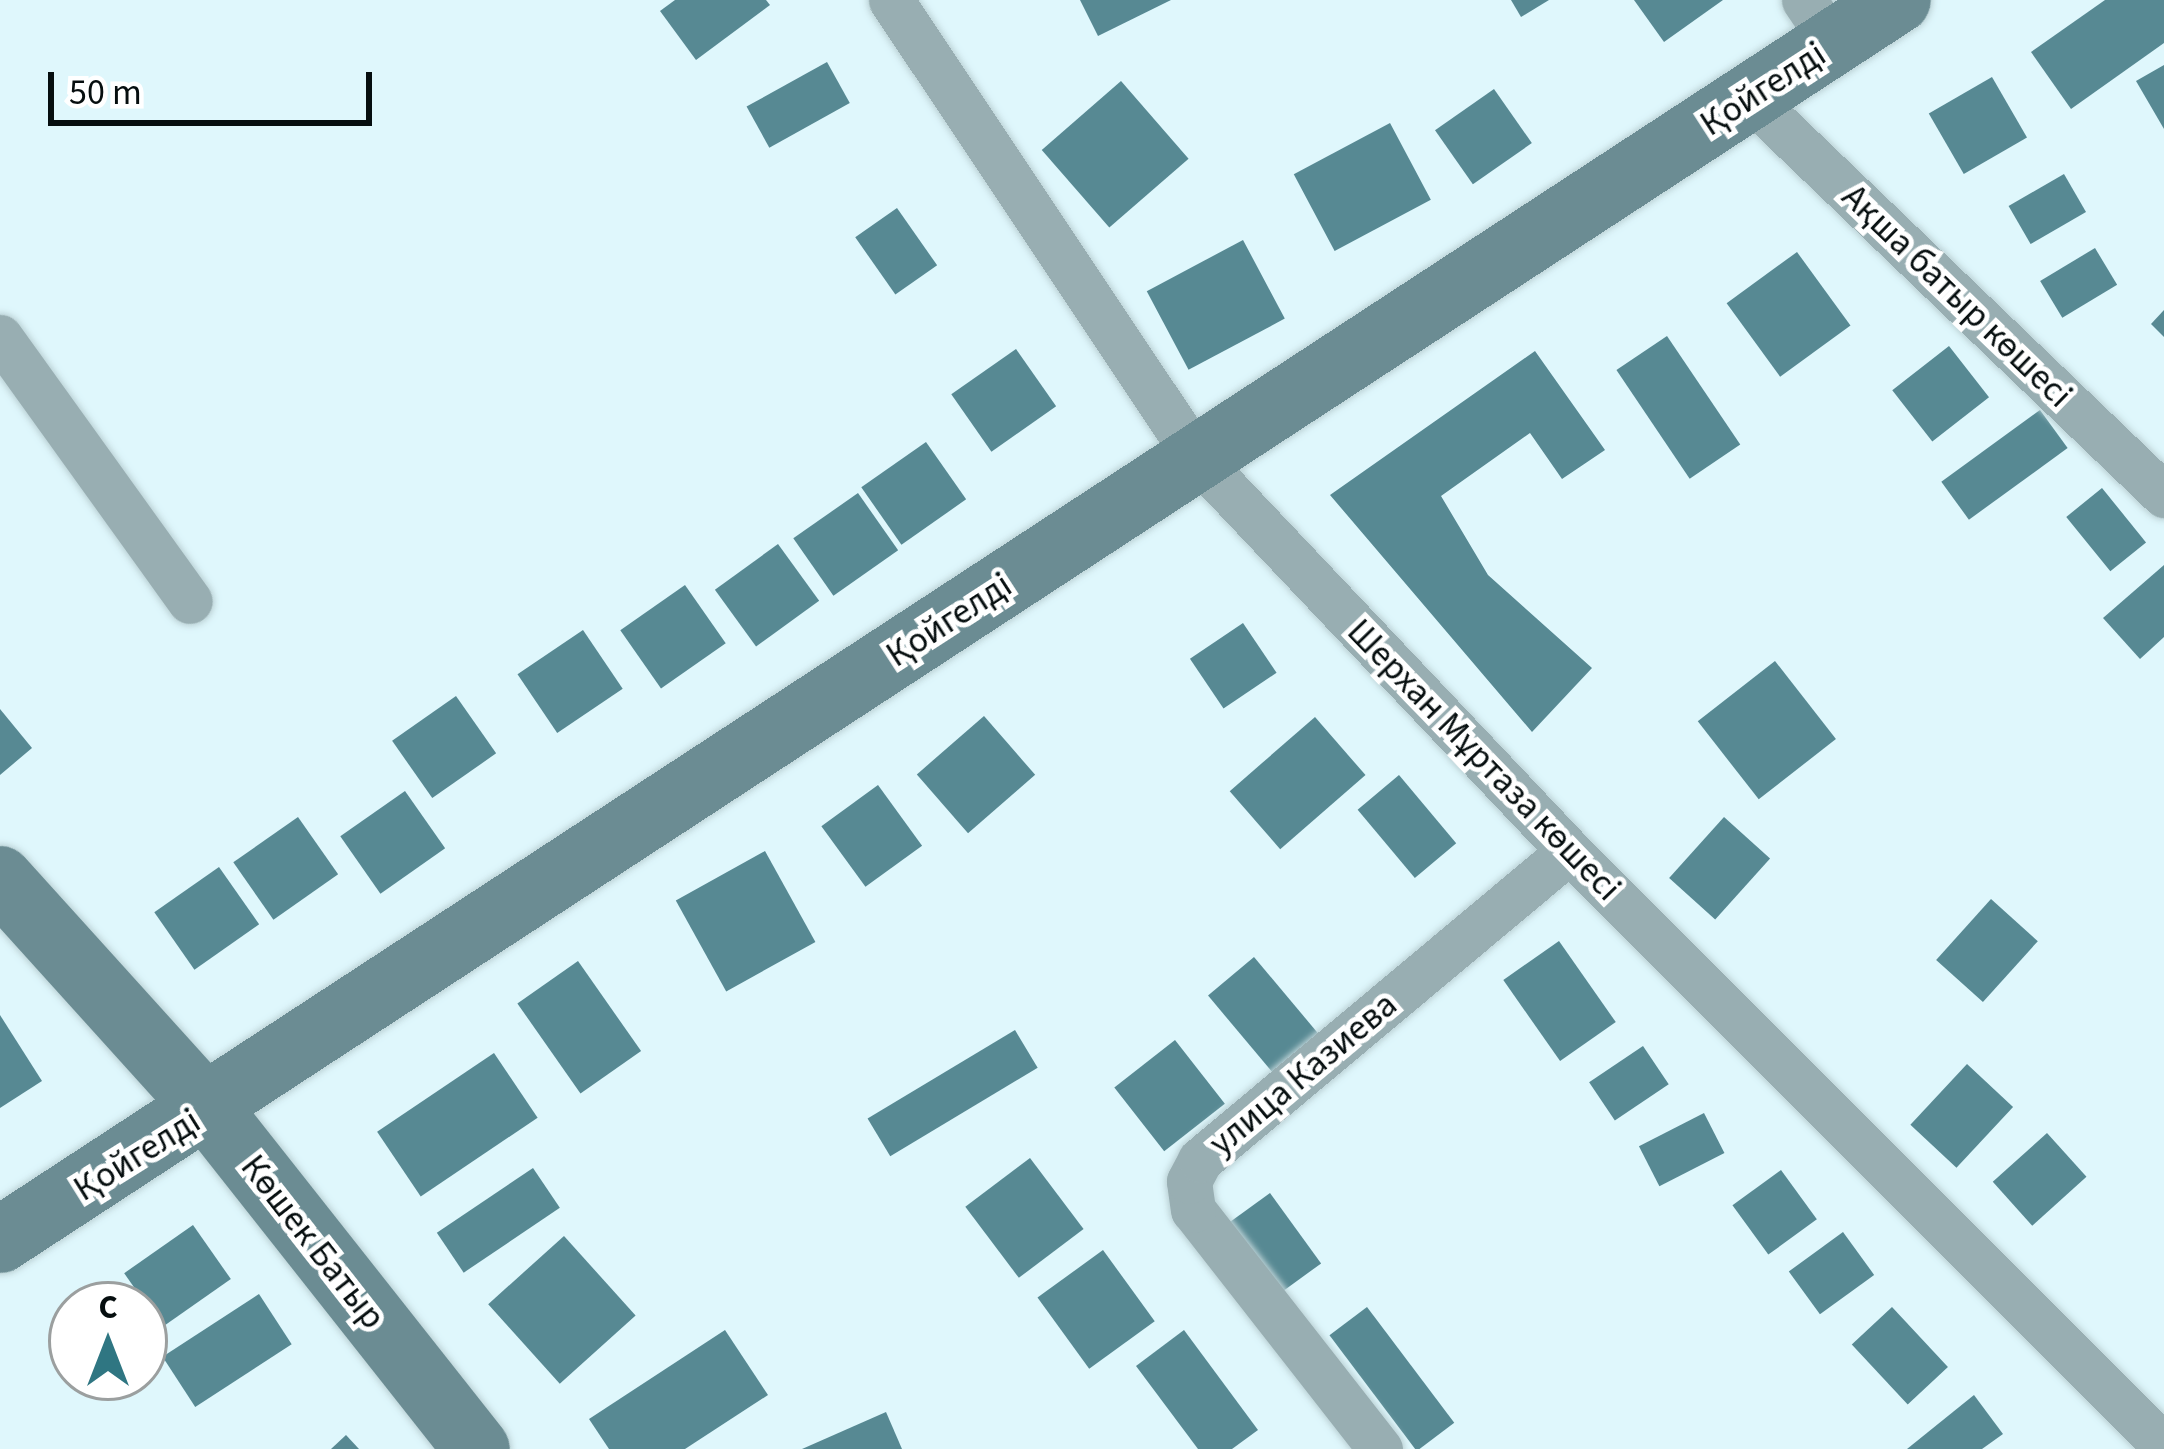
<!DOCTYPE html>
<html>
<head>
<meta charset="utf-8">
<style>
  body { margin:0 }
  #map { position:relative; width:2164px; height:1449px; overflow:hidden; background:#dff7fc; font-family:"Source Sans 3",sans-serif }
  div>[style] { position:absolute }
  .building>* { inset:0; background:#578993; transform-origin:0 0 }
  .roads { filter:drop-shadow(0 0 3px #bcd2d6) drop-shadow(0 0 3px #bcd2d6) }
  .street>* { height:45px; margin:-22.5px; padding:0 22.5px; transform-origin:22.5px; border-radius:22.5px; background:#98aeb2 }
  .secondary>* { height:66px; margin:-33px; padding:0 33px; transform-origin:33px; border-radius:33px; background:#6b8c93 }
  span { translate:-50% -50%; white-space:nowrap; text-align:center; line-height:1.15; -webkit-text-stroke:10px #fff; paint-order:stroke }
  .street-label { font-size:36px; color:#060e0f }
  .north { position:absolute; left:48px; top:1281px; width:120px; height:120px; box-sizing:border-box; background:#fff; border:3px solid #9b9f9f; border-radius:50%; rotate:0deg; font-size:33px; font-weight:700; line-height:48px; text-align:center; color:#060e0f }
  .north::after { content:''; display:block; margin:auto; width:42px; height:54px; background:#2f7682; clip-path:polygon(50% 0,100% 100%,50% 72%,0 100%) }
  .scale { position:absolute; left:48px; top:72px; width:324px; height:54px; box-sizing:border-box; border:6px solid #060e0f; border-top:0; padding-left:15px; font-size:36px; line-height:42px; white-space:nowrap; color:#060e0f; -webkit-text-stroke:9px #fff; paint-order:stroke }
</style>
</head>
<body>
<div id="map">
  <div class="building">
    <div style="clip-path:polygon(675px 0,766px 0,770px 5px,696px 60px,660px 11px)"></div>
    <div style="clip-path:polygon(1080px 0,1171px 0,1098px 36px)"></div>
    <div style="clip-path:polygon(1511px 0,1549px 0,1521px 17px)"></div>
    <div style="clip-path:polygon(1634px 0,1723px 0,1664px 42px)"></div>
    <div style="clip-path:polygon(2105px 0,2164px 0,2164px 43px,2071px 109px,2031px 52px)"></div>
    <div style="left:827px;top:62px;width:47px;height:92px;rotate:61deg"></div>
    <div style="clip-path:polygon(2164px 65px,2164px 129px,2136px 81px)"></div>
    <div style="left:1992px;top:77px;width:70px;height:73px;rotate:60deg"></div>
    <div style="left:1121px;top:81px;width:103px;height:105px;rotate:49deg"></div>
    <div style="left:1494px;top:89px;width:66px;height:72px;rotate:55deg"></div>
    <div style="left:1390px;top:123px;width:87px;height:109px;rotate:62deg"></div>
    <div style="left:2064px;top:174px;width:44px;height:64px;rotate:60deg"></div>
    <div style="left:897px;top:208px;width:70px;height:51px;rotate:55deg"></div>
    <div style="left:1243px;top:240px;width:89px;height:109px;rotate:62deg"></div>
    <div style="left:2095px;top:248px;width:43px;height:64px;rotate:59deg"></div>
    <div style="left:1797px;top:252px;width:91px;height:87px;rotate:54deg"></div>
    <div style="clip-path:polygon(2164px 310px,2164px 337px,2151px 324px)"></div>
    <div style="left:1667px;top:336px;width:131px;height:61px;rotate:56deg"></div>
    <div style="left:1949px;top:346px;width:65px;height:72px;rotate:52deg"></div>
    <div style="left:1016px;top:349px;width:70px;height:79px;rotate:55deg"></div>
    <div style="clip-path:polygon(1535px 351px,1605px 450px,1562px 479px,1530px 433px,1441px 496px,1488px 575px,1592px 668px,1532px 732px,1330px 495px)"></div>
    <div style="left:2040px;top:410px;width:47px;height:122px;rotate:54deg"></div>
    <div style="left:926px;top:442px;width:70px;height:79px;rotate:55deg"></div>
    <div style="left:2102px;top:488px;width:70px;height:46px;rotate:51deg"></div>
    <div style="left:858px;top:493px;width:70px;height:79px;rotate:55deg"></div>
    <div style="left:778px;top:544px;width:70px;height:78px;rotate:54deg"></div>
    <div style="clip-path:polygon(2164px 565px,2164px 637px,2140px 659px,2103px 618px)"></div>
    <div style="left:685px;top:585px;width:71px;height:79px;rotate:55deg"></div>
    <div style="left:1243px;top:623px;width:60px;height:64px;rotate:56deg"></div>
    <div style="left:583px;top:630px;width:71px;height:79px;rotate:56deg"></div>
    <div style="left:1775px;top:661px;width:99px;height:98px;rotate:52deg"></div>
    <div style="left:456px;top:696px;width:70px;height:78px;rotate:55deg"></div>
    <div style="clip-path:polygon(0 709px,32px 748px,0 775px)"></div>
    <div style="left:984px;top:716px;width:78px;height:89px;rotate:49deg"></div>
    <div style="left:1315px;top:717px;width:77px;height:113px;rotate:49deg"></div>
    <div style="left:1399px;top:775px;width:89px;height:54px;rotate:50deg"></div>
    <div style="left:878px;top:785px;width:75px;height:70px;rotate:54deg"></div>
    <div style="left:405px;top:791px;width:70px;height:79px;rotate:55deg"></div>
    <div style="left:298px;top:817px;width:70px;height:79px;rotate:55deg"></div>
    <div style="left:1724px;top:817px;width:62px;height:82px;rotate:42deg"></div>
    <div style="left:765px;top:851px;width:104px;height:102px;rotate:61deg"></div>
    <div style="left:219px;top:867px;width:70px;height:79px;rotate:55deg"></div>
    <div style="left:1991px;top:899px;width:63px;height:82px;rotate:42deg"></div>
    <div style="left:1559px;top:941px;width:99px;height:68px;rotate:55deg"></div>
    <div style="left:1254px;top:957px;width:104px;height:60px;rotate:50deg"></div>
    <div style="left:578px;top:961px;width:110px;height:74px;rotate:55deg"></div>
    <div style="clip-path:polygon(0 1015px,42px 1081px,0 1108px)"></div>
    <div style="left:1015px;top:1030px;width:44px;height:172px;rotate:59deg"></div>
    <div style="left:1175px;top:1040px;width:81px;height:77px;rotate:52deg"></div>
    <div style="left:1643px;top:1046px;width:46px;height:65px;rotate:56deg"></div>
    <div style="left:494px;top:1053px;width:78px;height:141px;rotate:56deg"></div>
    <div style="left:1967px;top:1064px;width:63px;height:83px;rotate:43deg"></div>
    <div style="left:1704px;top:1113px;width:45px;height:73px;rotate:63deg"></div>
    <div style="left:2047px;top:1133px;width:59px;height:73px;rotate:48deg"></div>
    <div style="left:1030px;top:1158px;width:89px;height:81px;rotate:53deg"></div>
    <div style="left:533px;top:1168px;width:48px;height:116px;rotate:56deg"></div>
    <div style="left:1781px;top:1170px;width:61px;height:60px;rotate:54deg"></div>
    <div style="left:1270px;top:1193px;width:87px;height:49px;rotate:54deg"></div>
    <div style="left:193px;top:1225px;width:66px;height:84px;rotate:55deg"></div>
    <div style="left:1843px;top:1232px;width:53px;height:67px;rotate:54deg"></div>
    <div style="left:564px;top:1236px;width:107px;height:102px;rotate:48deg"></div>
    <div style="left:1103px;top:1250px;width:88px;height:81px;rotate:54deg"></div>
    <div style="left:259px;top:1294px;width:60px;height:115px;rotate:57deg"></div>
    <div style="left:1367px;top:1307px;width:145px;height:47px;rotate:53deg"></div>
    <div style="left:1892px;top:1307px;width:82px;height:55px;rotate:47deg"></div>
    <div style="clip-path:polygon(725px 1330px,768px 1395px,685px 1449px,609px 1449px,589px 1419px)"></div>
    <div style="clip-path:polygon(1184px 1330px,1258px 1430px,1232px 1449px,1198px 1449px,1136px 1366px)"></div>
    <div style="clip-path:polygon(1974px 1395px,2003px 1434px,1982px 1449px,1907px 1449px)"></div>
    <div style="clip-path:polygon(886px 1412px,902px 1449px,802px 1449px)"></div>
    <div style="clip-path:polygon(346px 1435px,359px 1449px,331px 1449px)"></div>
  </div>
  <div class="roads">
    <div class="street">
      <div style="left:891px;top:0;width:549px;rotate:56.28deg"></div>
      <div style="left:1196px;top:457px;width:543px;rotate:46.57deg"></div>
      <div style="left:1569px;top:851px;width:841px;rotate:45deg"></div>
      <div style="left:1804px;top:0;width:52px;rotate:56deg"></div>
      <div style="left:1750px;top:98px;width:574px;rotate:43.8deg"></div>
      <div style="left:0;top:337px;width:325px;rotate:54.3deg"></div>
      <div style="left:1380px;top:1449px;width:303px;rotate:-128deg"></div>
      <div style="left:1193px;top:1210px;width:29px;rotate:-98deg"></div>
      <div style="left:1189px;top:1181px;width:24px;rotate:-62deg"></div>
      <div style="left:1200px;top:1160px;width:481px;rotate:-39.9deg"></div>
    </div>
    <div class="secondary">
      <div style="left:0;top:879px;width:312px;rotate:47.9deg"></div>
      <div style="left:209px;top:1110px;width:432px;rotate:51.7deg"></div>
      <div style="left:0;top:1240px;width:2267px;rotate:-33.16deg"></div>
    </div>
  </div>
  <div class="street-label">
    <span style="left:1763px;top:89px;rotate:-33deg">Қойгелді</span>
    <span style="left:1957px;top:296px;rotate:44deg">Ақша батыр көшесі</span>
    <span style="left:949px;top:620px;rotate:-33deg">Қойгелді</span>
    <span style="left:1484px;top:760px;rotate:46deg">Шерхан Мұртаза көшесі</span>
    <span style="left:1303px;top:1074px;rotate:-40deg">улица Казиева</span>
    <span style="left:137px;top:1155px;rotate:-32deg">Қойгелді</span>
    <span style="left:313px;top:1242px;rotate:52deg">Көшек Батыр</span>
  </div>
  <div class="north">С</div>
  <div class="scale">50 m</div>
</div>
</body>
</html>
